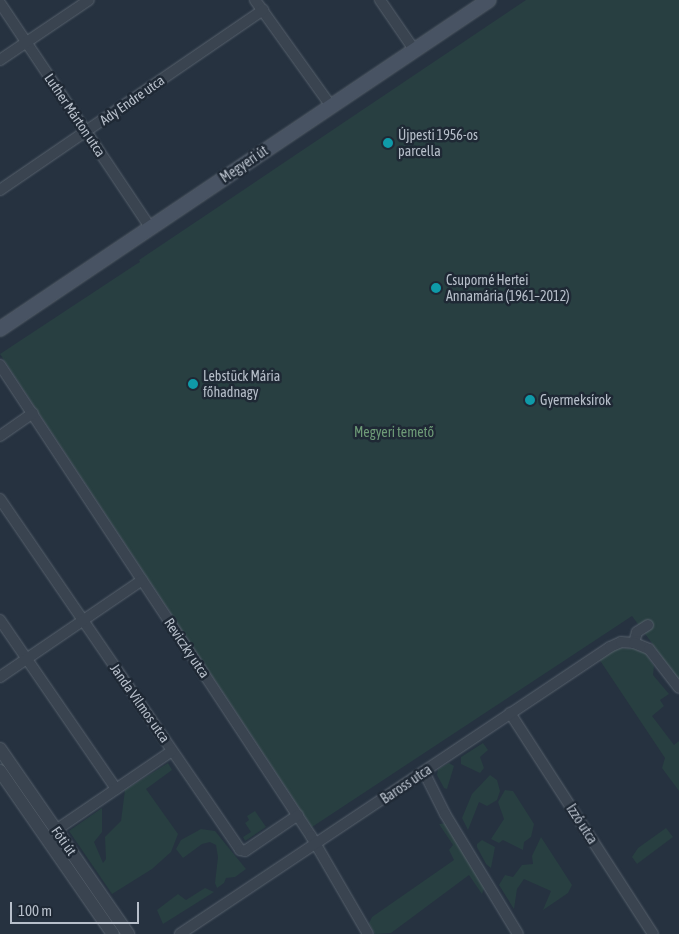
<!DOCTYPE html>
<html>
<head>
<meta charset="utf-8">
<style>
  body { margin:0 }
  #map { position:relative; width:679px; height:934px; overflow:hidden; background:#263240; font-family:"Asap Condensed",sans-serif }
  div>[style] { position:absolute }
  .green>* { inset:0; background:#283f41 }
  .roads { filter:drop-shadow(0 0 1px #58626d) drop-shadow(0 0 1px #58626d) }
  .minor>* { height:10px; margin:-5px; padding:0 5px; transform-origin:5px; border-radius:5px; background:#3a4450 }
  .tertiary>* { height:12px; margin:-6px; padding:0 6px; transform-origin:6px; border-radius:6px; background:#3a4450 }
  .secondary>* { height:14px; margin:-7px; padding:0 7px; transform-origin:7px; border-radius:7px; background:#485363 }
  .dots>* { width:14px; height:14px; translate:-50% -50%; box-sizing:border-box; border:2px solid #1f2935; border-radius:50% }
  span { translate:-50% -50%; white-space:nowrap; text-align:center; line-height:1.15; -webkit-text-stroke:5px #1f2935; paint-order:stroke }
  .street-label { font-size:14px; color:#b7bfca }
  .poi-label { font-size:14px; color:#b7bfca }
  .left { translate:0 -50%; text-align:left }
  .park-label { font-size:14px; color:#6e9b77 }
  .scale { position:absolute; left:10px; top:902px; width:129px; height:22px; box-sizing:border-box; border:2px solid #b7bfca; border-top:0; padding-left:6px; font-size:15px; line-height:18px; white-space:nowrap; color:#b7bfca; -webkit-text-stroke:4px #1f2935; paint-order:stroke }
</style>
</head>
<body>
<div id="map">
  <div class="green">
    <div style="clip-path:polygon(526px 0,679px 0,679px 680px,632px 616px,312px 827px,0 354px,135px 265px,140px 262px,139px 260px)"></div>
    <div style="clip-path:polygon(618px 648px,638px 649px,646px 654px,654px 666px,653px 675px,669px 694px,660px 700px,664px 706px,652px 716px,674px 745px,679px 741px,679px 791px,662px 768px,665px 758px,599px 659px)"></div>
    <div style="clip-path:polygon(483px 743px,488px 750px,480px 757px,484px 768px,480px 773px,461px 764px,461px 757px)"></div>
    <div style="clip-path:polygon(168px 763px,172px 770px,146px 789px,178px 834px,171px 852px,152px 869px,112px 894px,69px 831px,102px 808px,102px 832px,94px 842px,103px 863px,106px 859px,105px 837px,121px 821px,125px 790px)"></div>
    <div style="clip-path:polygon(449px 763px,454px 766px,447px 789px,444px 788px,437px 775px,438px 769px)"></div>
    <div style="clip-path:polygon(490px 775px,497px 780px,500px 791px,497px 800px,487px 806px,479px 802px,468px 830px,462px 818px,472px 794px)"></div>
    <div style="clip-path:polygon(505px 790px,513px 791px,534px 824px,531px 837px,524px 842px,523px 850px,503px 840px,499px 843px,491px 839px,504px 819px,498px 802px)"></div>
    <div style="clip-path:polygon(255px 811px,266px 827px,245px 841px,243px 837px,251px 832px,245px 823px,249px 820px,247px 816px)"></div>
    <div style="clip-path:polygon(448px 823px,485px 885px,482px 894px,469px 875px,391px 933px,375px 934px,369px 923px,372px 917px,454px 860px,449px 850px,453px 845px,439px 824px)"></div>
    <div style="clip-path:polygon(666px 828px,673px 837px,637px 864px,632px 857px,638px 848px)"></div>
    <div style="clip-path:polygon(201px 829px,215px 831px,246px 869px,235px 877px,226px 878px,224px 883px,217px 888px,215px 883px,218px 857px,216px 845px,210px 842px,202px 844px,183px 858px,176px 849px,181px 840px)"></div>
    <div style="clip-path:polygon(541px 837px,572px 885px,568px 893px,543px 910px,551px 891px,524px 879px,517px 889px,514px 909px,499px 885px,505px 875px,513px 877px,522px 865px,533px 864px,532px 856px)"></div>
    <div style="clip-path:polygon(482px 840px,495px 847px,491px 868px,486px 864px,477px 847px,477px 844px)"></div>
    <div style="clip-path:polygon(205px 888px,214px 892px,163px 924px,157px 910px,178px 894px,186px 900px)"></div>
  </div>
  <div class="roads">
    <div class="minor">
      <div style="left:255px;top:0;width:130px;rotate:54.4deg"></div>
      <div style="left:380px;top:0;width:62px;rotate:55.5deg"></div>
      <div style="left:0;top:3px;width:270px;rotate:56.2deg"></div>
      <div style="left:0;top:60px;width:107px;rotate:-34deg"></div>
      <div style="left:0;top:190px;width:319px;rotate:-34.4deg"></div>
      <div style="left:0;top:365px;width:564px;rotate:56.56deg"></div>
      <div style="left:311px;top:836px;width:113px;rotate:59.8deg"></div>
      <div style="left:0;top:436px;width:40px;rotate:-34.9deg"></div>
      <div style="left:0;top:499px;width:425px;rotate:55.6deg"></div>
      <div style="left:240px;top:850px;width:5px;rotate:11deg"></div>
      <div style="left:245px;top:851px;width:64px;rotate:-34.2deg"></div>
      <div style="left:0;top:620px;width:205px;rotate:55.5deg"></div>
      <div style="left:634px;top:643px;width:11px;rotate:-75deg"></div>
      <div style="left:637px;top:632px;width:13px;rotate:-32deg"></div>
      <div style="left:0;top:677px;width:172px;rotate:-34.3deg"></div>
      <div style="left:510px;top:713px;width:263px;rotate:57.1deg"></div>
      <div style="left:424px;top:772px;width:47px;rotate:63.4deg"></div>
      <div style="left:445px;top:814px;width:140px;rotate:58.7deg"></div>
      <div style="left:56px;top:830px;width:140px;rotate:-34.3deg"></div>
      <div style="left:180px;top:934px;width:517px;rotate:-33.72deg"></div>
      <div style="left:610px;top:647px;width:12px;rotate:-24deg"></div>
      <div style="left:621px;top:642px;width:13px;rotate:4deg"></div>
      <div style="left:634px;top:643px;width:16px;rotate:22deg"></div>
      <div style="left:649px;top:649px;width:49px;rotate:52.4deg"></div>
    </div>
    <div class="tertiary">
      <div style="left:0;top:749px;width:225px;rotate:55.3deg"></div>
      <div style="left:0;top:771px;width:198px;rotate:55.3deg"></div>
    </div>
    <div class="secondary">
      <div style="left:0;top:329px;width:589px;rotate:-33.93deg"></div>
    </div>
  </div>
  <div class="dots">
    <div style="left:388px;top:143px;background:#0f9aa8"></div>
    <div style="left:436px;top:288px;background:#0f9aa8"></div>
    <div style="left:193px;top:384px;background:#0f9aa8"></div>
    <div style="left:530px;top:400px;background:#0f9aa8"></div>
  </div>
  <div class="street-label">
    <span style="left:132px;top:100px;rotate:-35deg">Ady Endre utca</span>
    <span style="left:75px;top:115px;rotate:56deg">Luther Márton utca</span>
    <span style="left:244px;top:164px;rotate:-34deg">Megyeri út</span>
    <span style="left:187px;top:648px;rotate:56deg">Reviczky utca</span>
    <span style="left:140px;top:703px;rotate:55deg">Janda Vilmos utca</span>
    <span style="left:406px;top:784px;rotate:-34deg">Baross utca</span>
    <span style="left:582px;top:824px;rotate:57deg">Izzó utca</span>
    <span style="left:64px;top:841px;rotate:55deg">Fóti út</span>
  </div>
  <div class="poi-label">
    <span class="left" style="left:398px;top:143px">Újpesti 1956-os<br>parcella</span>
    <span class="left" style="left:446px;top:288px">Csuporné Hertei<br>Annamária (1961–2012)</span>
    <span class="left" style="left:203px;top:384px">Lebstück Mária<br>főhadnagy</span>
    <span class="left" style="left:540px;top:400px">Gyermeksírok</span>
  </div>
  <div class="park-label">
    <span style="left:394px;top:432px">Megyeri temető</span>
  </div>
  <div class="scale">100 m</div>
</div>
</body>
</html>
